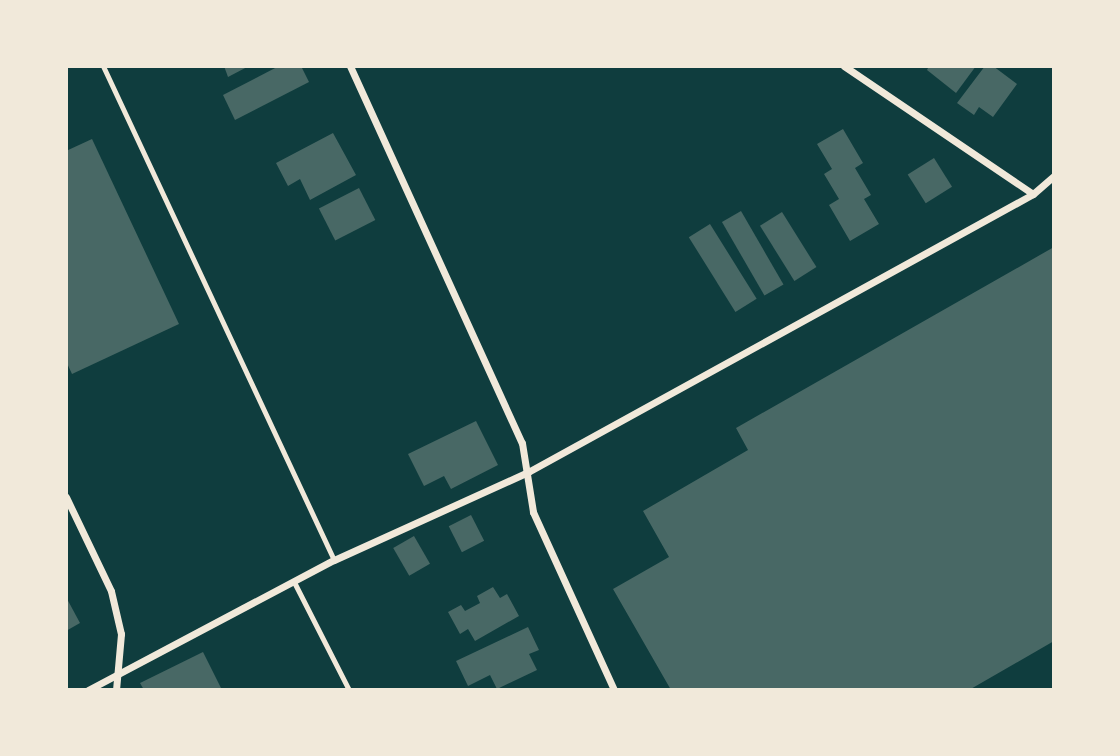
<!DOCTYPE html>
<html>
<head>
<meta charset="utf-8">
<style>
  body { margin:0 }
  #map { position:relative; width:1120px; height:756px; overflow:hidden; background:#0f3d3e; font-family:Raleway,sans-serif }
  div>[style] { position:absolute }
  .building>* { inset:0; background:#486865; transform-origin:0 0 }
  .service>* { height:5px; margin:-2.5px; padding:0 2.5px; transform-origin:2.5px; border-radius:2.5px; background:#f1e9da }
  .minor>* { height:7px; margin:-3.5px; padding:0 3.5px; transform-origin:3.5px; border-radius:3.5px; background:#f1e9da }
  span { translate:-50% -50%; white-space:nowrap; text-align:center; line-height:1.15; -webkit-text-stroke:5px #f1e9da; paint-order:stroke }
  .frame { position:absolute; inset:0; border:68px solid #f1e9da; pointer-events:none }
</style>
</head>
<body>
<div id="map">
  <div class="building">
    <div style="clip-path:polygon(224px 66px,249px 66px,228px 77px)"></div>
    <div style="clip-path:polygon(279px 66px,301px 66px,309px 82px,235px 120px,223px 95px)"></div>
    <div style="clip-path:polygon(929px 66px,976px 66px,956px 93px,927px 70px)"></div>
    <div style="clip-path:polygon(985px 66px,993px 66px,1017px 84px,993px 117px,979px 107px,974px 115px,957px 103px)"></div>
    <div style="clip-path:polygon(843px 129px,863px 163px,855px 168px,871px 195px,864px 199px,879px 224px,850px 241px,829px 205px,839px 199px,824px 174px,832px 169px,817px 144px)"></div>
    <div style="clip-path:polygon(333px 133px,356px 175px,310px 200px,300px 179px,288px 186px,276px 163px)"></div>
    <div style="clip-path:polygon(92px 139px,179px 324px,72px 374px,66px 361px,66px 151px)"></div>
    <div style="left:934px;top:158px;width:34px;height:31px;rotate:58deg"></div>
    <div style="left:359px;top:188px;width:36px;height:45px;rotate:63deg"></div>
    <div style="left:741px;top:211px;width:85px;height:22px;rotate:60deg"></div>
    <div style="left:782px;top:212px;width:65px;height:26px;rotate:58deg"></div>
    <div style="left:710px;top:224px;width:88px;height:25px;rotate:58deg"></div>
    <div style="clip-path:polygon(1054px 247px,1054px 641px,969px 690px,671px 690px,613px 589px,669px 557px,643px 511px,748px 450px,736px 428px)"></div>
    <div style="clip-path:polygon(476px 421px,498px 465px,451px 489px,444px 476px,424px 486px,408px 454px)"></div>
    <div style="left:471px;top:515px;width:29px;height:25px;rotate:63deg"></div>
    <div style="left:414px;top:536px;width:32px;height:24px;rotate:60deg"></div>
    <div style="clip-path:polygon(493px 587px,500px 598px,507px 594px,519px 616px,475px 641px,468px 629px,460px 634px,448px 612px,461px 605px,465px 611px,480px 603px,477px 596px)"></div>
    <div style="clip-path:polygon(66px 597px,80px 623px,66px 631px)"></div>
    <div style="clip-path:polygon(528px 627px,539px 650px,529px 654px,537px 670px,497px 689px,490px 675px,468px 686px,456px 661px)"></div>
    <div style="clip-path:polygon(203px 652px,222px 690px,144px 690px,140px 683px)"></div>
  </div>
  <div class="service">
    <div style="left:103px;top:66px;width:545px;rotate:64.94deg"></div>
    <div style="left:294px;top:582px;width:121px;rotate:63deg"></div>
  </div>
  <div class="minor">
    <div style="left:350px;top:66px;width:414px;rotate:65.5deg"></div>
    <div style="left:522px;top:443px;width:70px;rotate:80.9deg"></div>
    <div style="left:533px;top:512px;width:196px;rotate:65.5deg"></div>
    <div style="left:844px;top:66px;width:228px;rotate:34.1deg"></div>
    <div style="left:66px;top:497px;width:104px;rotate:64.4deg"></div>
    <div style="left:111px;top:591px;width:44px;rotate:76.9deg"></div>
    <div style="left:121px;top:634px;width:56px;rotate:95.1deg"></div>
    <div style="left:88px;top:690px;width:278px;rotate:-27.9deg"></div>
    <div style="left:334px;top:560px;width:213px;rotate:-24.4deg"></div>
    <div style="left:528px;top:472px;width:576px;rotate:-28.83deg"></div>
    <div style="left:1033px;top:194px;width:28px;rotate:-41deg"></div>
  </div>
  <div class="frame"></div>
</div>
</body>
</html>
